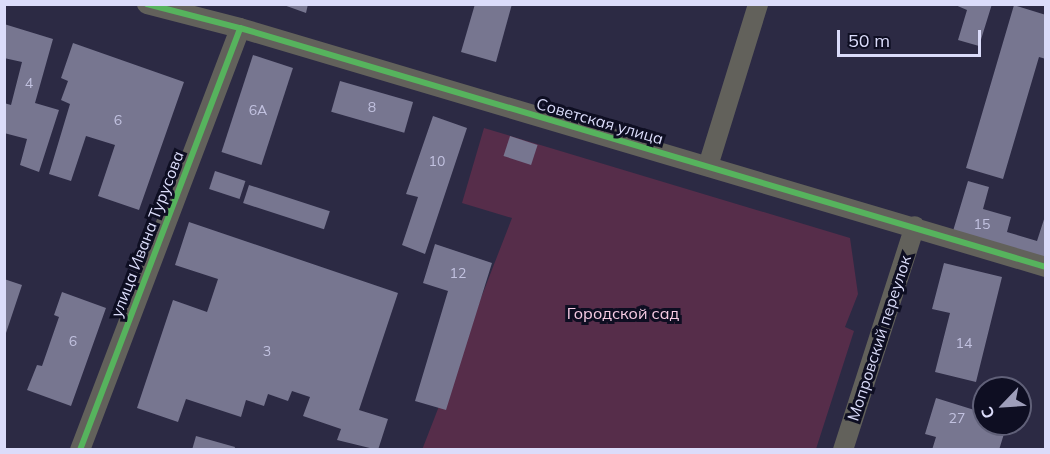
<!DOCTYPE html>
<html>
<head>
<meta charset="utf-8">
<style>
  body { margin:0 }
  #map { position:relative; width:1050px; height:454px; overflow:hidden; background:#2c2a44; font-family:Mulish,sans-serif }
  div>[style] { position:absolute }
  .green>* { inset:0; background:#562d4a }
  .building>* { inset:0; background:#777690; transform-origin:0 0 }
  .minor>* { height:20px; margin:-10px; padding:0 10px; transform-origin:10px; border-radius:10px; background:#62615b }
  .cycleway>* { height:6px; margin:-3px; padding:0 3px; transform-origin:3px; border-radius:3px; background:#56b35d }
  span { translate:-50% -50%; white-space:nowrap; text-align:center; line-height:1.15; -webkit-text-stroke:6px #0e0e22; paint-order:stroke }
  .number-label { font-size:14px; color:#c2c2e0 }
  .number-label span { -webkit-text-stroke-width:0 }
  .street-label { font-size:16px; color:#dbdcfa }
  .park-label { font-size:16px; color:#f7cce4 }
  .frame { position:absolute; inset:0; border:6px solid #dbdcfa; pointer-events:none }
  .north { position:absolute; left:972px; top:376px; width:60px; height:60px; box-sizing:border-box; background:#0e0e22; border:2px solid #606078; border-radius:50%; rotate:245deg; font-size:16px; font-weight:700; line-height:24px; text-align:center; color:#dbdcfa }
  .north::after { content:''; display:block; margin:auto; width:21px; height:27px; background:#9e9eba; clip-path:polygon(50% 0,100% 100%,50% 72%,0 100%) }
  .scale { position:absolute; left:837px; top:30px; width:144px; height:27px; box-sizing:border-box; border:3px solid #dbdcfa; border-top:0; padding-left:8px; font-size:18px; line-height:21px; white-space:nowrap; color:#dbdcfa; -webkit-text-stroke:4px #0e0e22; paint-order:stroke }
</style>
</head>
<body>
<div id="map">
  <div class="green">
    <div style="clip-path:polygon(484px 128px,850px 238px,858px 294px,845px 327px,854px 331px,816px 449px,422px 450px,512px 218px,462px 203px)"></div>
  </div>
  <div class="building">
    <div style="clip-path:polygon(281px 4px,308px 4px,306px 13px)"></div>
    <div style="clip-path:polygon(475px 4px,512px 4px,496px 62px,461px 52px)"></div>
    <div style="clip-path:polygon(953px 4px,992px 4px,979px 46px,958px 40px,967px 10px)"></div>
    <div style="clip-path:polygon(1014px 5px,1046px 15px,1046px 59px,1039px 57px,1003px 179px,966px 168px)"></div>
    <div style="clip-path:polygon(4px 24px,53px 39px,35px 103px,59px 110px,39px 172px,20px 165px,27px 139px,4px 133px,4px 103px,11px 105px,22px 62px,4px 58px)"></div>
    <div style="clip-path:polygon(73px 43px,184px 82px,139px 210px,98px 196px,115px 145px,86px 136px,71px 181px,49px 174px,70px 104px,61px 100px,68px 81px,61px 78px)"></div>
    <div style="left:253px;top:55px;width:42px;height:102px;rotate:18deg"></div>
    <div style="left:340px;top:81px;width:76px;height:32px;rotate:16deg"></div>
    <div style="clip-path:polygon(433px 116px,467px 128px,425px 254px,402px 245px,418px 197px,406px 194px)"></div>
    <div style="left:510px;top:136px;width:29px;height:21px;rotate:18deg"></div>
    <div style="left:215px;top:171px;width:32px;height:19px;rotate:18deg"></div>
    <div style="clip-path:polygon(968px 181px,989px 187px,983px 209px,1011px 217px,1007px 232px,1037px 241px,1046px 213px,1046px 259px,953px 231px)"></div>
    <div style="left:249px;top:185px;width:85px;height:19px;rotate:18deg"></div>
    <div style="clip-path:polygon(189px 222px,398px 293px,359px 410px,388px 419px,378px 450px,337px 440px,341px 429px,303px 416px,310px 397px,292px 391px,288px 401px,268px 394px,264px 406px,246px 400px,241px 417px,186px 399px,178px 422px,137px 408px,173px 300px,207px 312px,218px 279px,175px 265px)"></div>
    <div style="clip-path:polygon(435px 244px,492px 263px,446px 410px,415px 401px,448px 291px,423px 283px)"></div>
    <div style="clip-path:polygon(944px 263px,1002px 277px,976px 382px,935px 372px,950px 313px,932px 309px)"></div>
    <div style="clip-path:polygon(4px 279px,22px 285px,5px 336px,4px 336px)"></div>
    <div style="clip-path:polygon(62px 292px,106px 308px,71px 406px,27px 390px,37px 365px,42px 366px,59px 317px,54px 315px)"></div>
    <div style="clip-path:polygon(936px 398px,984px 413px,984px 424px,1007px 424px,999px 450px,932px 450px,936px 437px,925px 434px)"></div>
    <div style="clip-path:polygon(196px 436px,235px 447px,234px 450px,192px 450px)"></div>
  </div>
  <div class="minor">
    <div style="left:147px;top:4px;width:96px;rotate:14.5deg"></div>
    <div style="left:240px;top:28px;width:841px;rotate:16.52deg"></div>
    <div style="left:708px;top:166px;width:170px;rotate:-72.8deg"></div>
    <div style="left:80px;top:450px;width:451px;rotate:-69.2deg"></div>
    <div style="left:843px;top:450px;width:235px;rotate:-72.2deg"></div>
  </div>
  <div class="cycleway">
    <div style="left:147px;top:4px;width:96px;rotate:14.5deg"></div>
    <div style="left:240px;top:28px;width:841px;rotate:16.52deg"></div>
    <div style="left:80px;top:450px;width:451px;rotate:-69.2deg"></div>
  </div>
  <div class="number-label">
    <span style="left:29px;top:83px">4</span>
    <span style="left:372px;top:107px">8</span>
    <span style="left:258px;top:110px">6А</span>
    <span style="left:118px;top:120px">6</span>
    <span style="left:437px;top:161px">10</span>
    <span style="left:982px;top:224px">15</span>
    <span style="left:458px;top:273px">12</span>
    <span style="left:73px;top:341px">6</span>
    <span style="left:964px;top:343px">14</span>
    <span style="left:267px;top:351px">3</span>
    <span style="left:957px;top:418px">27</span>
  </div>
  <div class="street-label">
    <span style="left:600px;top:121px;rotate:16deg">Советская улица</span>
    <span style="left:147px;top:234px;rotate:-69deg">улица Ивана Турусова</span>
    <span style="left:879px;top:338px;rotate:-72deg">Мопровский переулок</span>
  </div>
  <div class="park-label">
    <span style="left:623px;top:313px">Городской сад</span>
  </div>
  <div class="frame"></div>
  <div class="north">С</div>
  <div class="scale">50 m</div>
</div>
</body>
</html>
